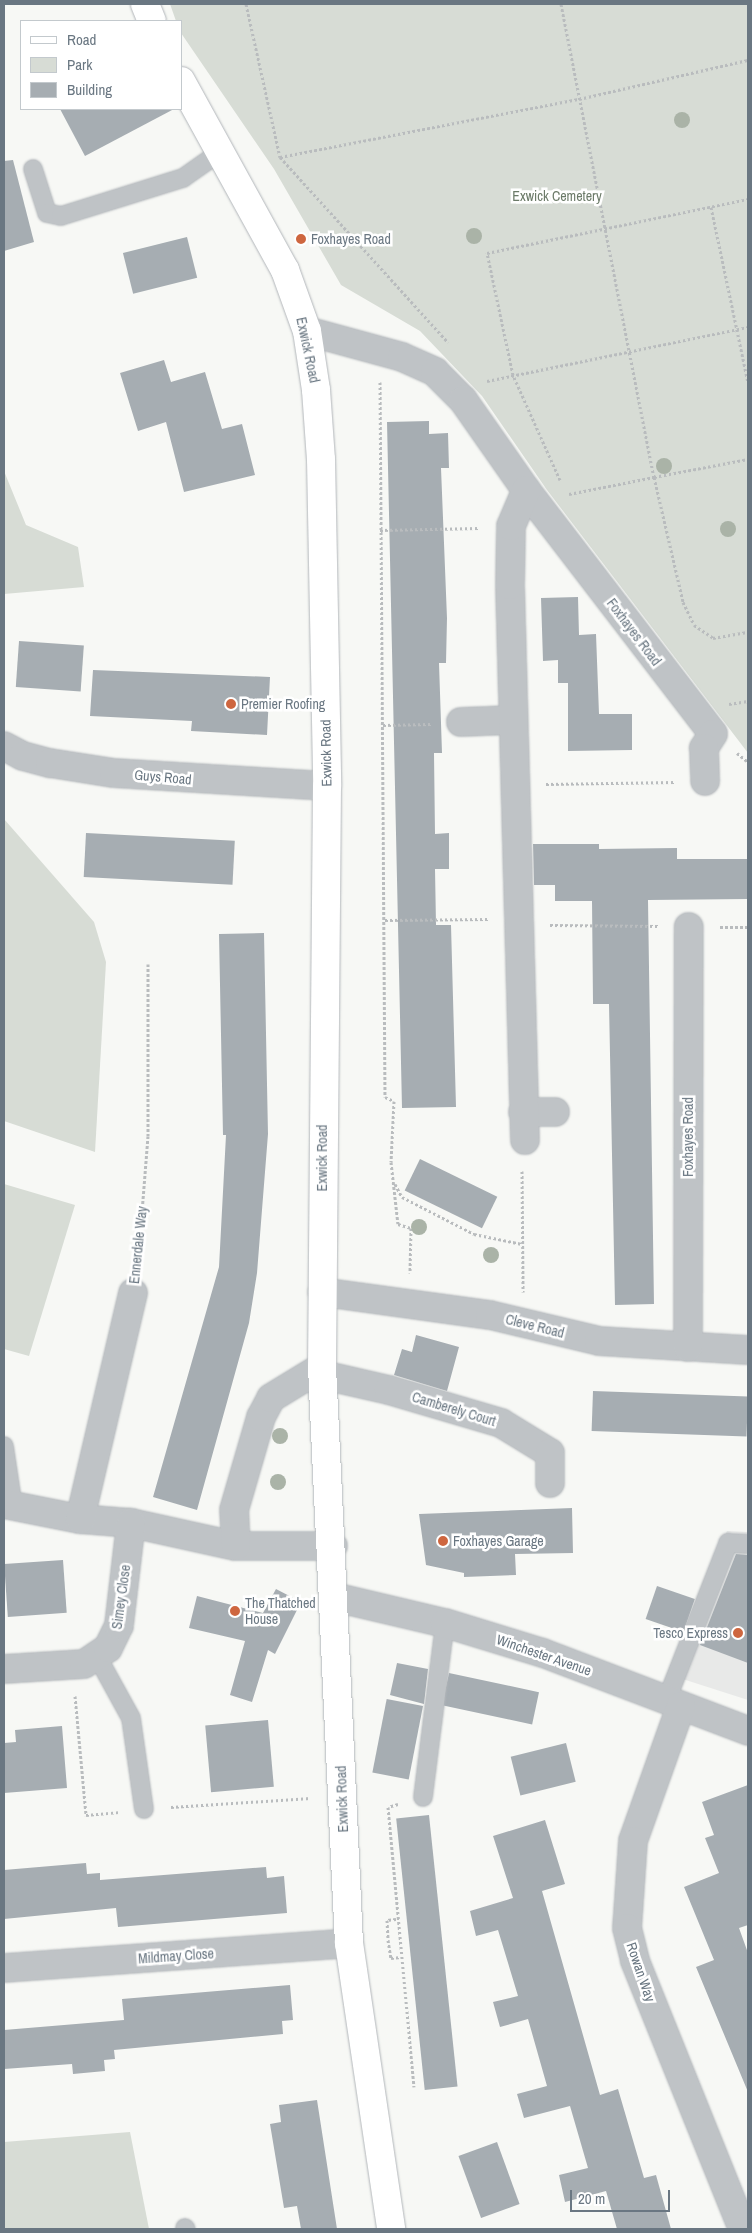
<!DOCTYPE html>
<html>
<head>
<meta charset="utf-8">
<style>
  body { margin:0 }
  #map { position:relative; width:752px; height:2233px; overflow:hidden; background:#f7f8f5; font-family:"Archivo Narrow",sans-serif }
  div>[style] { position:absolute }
  .built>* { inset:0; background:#e8e9e8 }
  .green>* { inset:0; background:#d7dcd5 }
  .building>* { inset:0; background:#a6adb2; transform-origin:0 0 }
  .path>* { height:3px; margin-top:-1.5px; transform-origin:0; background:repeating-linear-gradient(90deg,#b9bcbe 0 2.5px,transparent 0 5px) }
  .roads { filter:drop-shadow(0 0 1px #b2b6ba) drop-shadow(0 0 1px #b2b6ba) }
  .lane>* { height:18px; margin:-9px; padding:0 9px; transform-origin:9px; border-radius:9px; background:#bfc3c6 }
  .street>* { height:28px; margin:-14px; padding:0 14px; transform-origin:14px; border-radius:14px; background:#bfc3c6 }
  .secondary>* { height:28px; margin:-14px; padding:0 14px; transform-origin:14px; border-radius:14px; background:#fff }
  .trees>* { width:16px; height:16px; margin:-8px; border-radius:50%; background:#aab3a7 }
  .dots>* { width:14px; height:14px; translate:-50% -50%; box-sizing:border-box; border:2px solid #fff; border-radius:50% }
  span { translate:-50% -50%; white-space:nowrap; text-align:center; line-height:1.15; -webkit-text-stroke:5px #fff; paint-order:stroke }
  .park-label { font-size:14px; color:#6b7a68 }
  .poi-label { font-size:14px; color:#6a7782 }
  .left { translate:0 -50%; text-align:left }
  .right { translate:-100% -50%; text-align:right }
  .street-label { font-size:14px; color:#6a7782 }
  .frame { position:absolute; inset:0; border:5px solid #6a7782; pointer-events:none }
  .legend { position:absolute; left:20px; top:20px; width:162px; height:90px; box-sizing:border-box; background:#fff; border:1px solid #c3c9cd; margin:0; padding:6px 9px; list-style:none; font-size:15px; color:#6a7782 }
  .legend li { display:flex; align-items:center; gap:10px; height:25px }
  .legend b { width:25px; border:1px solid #c3c9cd }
  .scale { position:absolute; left:570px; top:2190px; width:100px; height:22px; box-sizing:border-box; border:2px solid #6a7782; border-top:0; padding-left:6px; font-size:15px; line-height:18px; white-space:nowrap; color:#6a7782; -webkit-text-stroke:4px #fff; paint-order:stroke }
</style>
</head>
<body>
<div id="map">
  <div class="built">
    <div style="clip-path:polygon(727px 1531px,748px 1532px,748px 1700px,667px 1674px)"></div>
  </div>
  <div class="green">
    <div style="clip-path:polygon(170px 4px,748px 4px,748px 753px,547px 490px,482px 396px,420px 331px,341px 285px,274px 169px,181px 33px,181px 21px,176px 21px)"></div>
    <div style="clip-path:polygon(4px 471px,26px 525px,78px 547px,84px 587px,4px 594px)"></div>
    <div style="clip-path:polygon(4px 819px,94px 922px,106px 962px,95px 1152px,4px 1121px)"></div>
    <div style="clip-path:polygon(4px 1184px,75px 1205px,29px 1356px,4px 1349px)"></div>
    <div style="clip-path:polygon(130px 2132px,149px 2229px,4px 2229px,4px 2142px)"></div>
  </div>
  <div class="building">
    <div style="clip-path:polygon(60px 109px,174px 109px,85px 156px)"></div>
    <div style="clip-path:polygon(13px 160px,34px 242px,4px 251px,4px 161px)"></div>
    <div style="left:187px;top:237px;width:42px;height:66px;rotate:76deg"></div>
    <div style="clip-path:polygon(164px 360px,171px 382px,205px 372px,222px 429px,242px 424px,255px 475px,184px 492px,166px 422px,138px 431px,120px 373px)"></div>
    <div style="clip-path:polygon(429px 421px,429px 434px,448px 433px,449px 468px,441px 468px,447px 618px,446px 663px,439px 663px,442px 753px,434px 753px,435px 834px,449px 833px,449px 869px,435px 869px,436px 925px,451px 925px,456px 1107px,402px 1108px,387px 422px)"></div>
    <div style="clip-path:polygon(578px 597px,579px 635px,596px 634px,599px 714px,632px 714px,632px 750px,568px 751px,568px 683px,558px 683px,558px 660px,543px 661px,541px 598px)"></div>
    <div style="left:19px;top:641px;width:65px;height:46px;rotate:4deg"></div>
    <div style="clip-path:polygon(93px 670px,270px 677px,267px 735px,191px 731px,192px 721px,90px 716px)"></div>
    <div style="left:86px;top:833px;width:149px;height:44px;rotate:3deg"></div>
    <div style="clip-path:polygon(533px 844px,599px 844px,599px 849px,677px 848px,677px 859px,748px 859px,748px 899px,648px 900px,654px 1304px,615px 1305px,609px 1004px,593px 1004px,592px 901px,555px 901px,555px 885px,534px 885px)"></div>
    <div style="clip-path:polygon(264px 933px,268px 1134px,257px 1273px,249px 1323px,197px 1510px,153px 1497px,219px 1267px,226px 1135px,223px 1135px,219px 934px)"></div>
    <div style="left:420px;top:1159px;width:86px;height:35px;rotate:26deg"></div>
    <div style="clip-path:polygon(416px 1335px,459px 1347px,447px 1391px,394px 1375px,402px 1349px,412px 1352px)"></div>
    <div style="left:593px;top:1391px;width:155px;height:40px;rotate:2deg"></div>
    <div style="clip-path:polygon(572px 1508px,573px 1553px,515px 1554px,516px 1575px,464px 1577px,464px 1573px,426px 1565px,419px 1514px)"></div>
    <div style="clip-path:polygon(736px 1554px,748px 1555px,748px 1663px,700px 1645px)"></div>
    <div style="left:63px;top:1560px;width:53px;height:59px;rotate:86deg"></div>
    <div style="left:657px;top:1586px;width:40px;height:35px;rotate:19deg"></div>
    <div style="clip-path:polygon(276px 1589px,301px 1602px,275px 1654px,268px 1650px,252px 1702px,230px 1695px,245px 1641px,189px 1628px,197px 1596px,263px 1613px)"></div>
    <div style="clip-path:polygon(397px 1663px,428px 1669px,424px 1704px,390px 1695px)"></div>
    <div style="left:449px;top:1673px;width:92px;height:33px;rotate:12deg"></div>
    <div style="left:423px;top:1706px;width:75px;height:37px;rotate:101deg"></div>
    <div style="left:268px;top:1720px;width:67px;height:63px;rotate:85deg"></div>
    <div style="clip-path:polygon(62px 1726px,67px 1788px,4px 1793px,4px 1743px,16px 1742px,15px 1730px)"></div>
    <div style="left:566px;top:1743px;width:40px;height:57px;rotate:76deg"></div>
    <div style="clip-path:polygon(748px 1785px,748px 1925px,739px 1928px,748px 1953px,748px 2092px,696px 1967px,714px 1960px,684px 1887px,719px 1873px,705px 1838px,714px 1835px,702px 1802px)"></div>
    <div style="left:429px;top:1815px;width:273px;height:33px;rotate:84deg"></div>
    <div style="clip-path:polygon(545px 1820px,565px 1884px,542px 1891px,600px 2095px,618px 2089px,644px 2178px,656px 2175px,671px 2229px,617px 2229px,606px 2191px,565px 2202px,559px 2175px,588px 2168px,570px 2106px,524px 2118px,517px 2094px,547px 2086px,528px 2019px,500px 2027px,493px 2002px,518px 1996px,498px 1930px,476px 1936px,470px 1911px,513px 1898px,493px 1836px)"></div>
    <div style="clip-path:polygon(86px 1863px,87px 1874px,100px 1873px,100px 1880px,266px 1867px,267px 1878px,284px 1876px,287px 1913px,118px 1927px,116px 1908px,4px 1919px,4px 1870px)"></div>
    <div style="clip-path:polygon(290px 1985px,293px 2020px,282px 2021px,283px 2034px,114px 2050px,115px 2059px,104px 2060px,105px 2071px,73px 2074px,72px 2064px,4px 2069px,4px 2030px,124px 2020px,122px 1999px)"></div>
    <div style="clip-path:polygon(317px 2100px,337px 2229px,301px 2229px,297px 2206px,284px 2208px,270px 2124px,281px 2122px,279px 2105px)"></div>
    <div style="left:497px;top:2142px;width:66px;height:41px;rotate:70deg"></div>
  </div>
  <div class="path">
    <div style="left:246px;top:4px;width:157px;rotate:77.5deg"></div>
    <div style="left:280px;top:157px;width:250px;rotate:47.8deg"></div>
    <div style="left:561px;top:4px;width:482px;rotate:78.9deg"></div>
    <div style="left:654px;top:477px;width:96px;rotate:-10.8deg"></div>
    <div style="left:280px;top:157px;width:305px;rotate:-11deg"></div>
    <div style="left:579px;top:99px;width:173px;rotate:-13deg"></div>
    <div style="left:711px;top:207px;width:180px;rotate:78.1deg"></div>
    <div style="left:487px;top:381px;width:267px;rotate:-11.7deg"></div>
    <div style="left:380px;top:382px;width:715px;rotate:89.6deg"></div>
    <div style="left:385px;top:1097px;width:10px;rotate:24deg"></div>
    <div style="left:394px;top:1101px;width:61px;rotate:92.8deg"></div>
    <div style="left:391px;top:1162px;width:62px;rotate:83.6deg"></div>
    <div style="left:398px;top:1224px;width:14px;rotate:17deg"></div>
    <div style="left:411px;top:1228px;width:45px;rotate:91.3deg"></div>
    <div style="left:560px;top:480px;width:115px;rotate:-114.1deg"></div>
    <div style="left:513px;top:375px;width:125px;rotate:-102deg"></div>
    <div style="left:487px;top:253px;width:267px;rotate:-11.7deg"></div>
    <div style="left:569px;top:494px;width:87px;rotate:-11.3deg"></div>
    <div style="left:654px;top:477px;width:128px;rotate:76.9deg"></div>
    <div style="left:683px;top:602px;width:25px;rotate:64deg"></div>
    <div style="left:694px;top:625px;width:23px;rotate:34deg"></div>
    <div style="left:713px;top:638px;width:36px;rotate:-10deg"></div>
    <div style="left:380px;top:530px;width:99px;rotate:-1.2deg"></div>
    <div style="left:729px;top:704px;width:19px;rotate:-9deg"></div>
    <div style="left:383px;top:725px;width:48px;rotate:-1.2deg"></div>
    <div style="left:737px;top:753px;width:14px;rotate:39deg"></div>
    <div style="left:546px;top:784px;width:129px;rotate:-0.9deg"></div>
    <div style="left:385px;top:920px;width:104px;rotate:-0.6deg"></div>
    <div style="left:550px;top:925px;width:108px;rotate:0.5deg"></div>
    <div style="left:720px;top:927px;width:28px"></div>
    <div style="left:522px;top:1171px;width:121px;rotate:89.5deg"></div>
    <div style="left:395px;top:1184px;width:15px;rotate:62deg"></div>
    <div style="left:402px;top:1197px;width:81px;rotate:27.2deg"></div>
    <div style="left:474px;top:1234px;width:49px;rotate:11.8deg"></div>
    <div style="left:138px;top:1263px;width:127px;rotate:-85.5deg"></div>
    <div style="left:148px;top:1136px;width:172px;rotate:-90deg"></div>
    <div style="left:75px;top:1696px;width:120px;rotate:84.7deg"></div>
    <div style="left:86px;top:1815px;width:33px;rotate:-5deg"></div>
    <div style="left:398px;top:1804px;width:10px;rotate:163deg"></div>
    <div style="left:388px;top:1807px;width:281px;rotate:84.7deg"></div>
    <div style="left:171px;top:1807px;width:140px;rotate:-3.7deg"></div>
    <div style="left:396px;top:1919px;width:9px;rotate:174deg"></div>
    <div style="left:387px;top:1920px;width:20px;rotate:87deg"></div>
    <div style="left:388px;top:1940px;width:18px;rotate:81deg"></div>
    <div style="left:391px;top:1958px;width:10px;rotate:-6deg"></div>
  </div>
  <div class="roads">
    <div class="lane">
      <div style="left:33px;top:169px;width:46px;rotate:72.3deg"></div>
      <div style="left:47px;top:213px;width:14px;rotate:12deg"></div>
      <div style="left:61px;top:216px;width:128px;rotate:-17.3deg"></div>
      <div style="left:183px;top:178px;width:45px;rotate:-35.1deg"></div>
      <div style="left:4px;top:1446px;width:61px;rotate:81.5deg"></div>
      <div style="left:98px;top:1658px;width:68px;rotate:61.2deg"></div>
      <div style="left:131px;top:1718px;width:92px;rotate:81.9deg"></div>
      <div style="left:667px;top:1699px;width:168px;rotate:-68.6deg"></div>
      <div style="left:728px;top:1543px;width:20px;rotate:3deg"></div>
      <div style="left:423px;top:1797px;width:175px;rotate:-82.8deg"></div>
      <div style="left:185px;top:2228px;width:1px;rotate:45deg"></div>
    </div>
    <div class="street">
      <div style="left:307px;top:331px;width:98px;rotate:15.3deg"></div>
      <div style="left:402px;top:357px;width:36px;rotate:24deg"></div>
      <div style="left:435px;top:372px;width:40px;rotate:45deg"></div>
      <div style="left:463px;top:400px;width:110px;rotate:55deg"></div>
      <div style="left:526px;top:490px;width:307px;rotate:52.5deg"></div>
      <div style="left:713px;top:734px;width:17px;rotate:123deg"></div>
      <div style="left:704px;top:748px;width:33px;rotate:88deg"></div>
      <div style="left:461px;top:722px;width:50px;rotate:-2.3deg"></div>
      <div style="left:4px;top:746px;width:21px;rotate:28deg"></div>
      <div style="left:23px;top:756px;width:28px;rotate:15deg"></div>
      <div style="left:50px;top:763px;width:65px;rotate:8.9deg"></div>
      <div style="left:114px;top:773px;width:213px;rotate:3.5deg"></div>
      <div style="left:523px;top:1112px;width:32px"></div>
      <div style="left:525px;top:1140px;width:555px;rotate:-91.55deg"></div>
      <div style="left:510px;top:585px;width:59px;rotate:-89deg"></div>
      <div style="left:511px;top:526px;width:39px;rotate:-67deg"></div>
      <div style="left:322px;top:1292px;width:170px;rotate:7.8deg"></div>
      <div style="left:490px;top:1315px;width:112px;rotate:13.4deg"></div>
      <div style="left:599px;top:1341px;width:149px;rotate:3.5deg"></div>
      <div style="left:688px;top:1347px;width:420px;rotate:-89.9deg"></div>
      <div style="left:323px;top:1375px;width:68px;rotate:12.8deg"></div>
      <div style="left:389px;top:1390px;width:117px;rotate:16.4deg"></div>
      <div style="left:501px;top:1423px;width:57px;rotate:31.5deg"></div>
      <div style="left:550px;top:1453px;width:30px;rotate:90deg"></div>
      <div style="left:4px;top:1504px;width:77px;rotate:11.2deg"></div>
      <div style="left:80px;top:1519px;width:51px;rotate:4.5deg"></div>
      <div style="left:131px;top:1523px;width:107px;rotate:12.4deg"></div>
      <div style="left:236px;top:1546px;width:97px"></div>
      <div style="left:80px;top:1519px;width:232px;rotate:-76.8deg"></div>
      <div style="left:236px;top:1546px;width:36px;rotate:-93deg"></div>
      <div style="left:234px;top:1510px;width:97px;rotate:-73.8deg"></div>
      <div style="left:261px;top:1417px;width:21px;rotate:-62deg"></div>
      <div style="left:271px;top:1398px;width:60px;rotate:-31.3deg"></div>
      <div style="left:334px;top:1597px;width:114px;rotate:13.2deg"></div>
      <div style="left:445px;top:1623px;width:102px;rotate:17deg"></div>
      <div style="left:543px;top:1653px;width:219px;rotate:20.8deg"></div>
      <div style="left:4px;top:1669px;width:80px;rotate:-3.6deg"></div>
      <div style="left:84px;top:1664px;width:29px;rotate:-34deg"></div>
      <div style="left:108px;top:1648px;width:25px;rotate:-64deg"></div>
      <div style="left:119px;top:1625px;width:103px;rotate:-83.3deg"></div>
      <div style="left:681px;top:1706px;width:143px;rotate:109.6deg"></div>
      <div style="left:633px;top:1841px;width:87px;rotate:93.9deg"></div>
      <div style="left:627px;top:1928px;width:34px;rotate:76deg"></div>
      <div style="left:635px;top:1961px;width:289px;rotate:68.1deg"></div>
      <div style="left:4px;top:1968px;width:346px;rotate:-4.1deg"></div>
    </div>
    <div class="secondary">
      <div style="left:145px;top:4px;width:18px;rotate:68deg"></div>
      <div style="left:181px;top:81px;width:216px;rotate:61.2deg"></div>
      <div style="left:285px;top:270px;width:65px;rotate:70.2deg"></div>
      <div style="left:307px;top:331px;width:60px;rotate:81.3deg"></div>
      <div style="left:316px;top:390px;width:69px;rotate:85.9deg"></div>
      <div style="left:321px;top:459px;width:327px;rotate:88.9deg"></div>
      <div style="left:327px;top:786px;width:581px;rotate:90.49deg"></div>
      <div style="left:322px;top:1367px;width:577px;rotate:87.32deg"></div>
      <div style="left:349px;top:1943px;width:289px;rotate:81.6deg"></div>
    </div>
  </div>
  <div class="trees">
    <div style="left:682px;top:120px"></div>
    <div style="left:474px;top:236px"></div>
    <div style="left:664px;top:466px"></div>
    <div style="left:728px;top:529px"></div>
    <div style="left:419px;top:1227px"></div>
    <div style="left:491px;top:1255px"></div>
    <div style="left:280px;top:1436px"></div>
    <div style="left:278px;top:1482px"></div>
  </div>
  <div class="dots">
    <div style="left:301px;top:239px;background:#ce663f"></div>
    <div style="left:231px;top:704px;background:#ce663f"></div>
    <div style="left:443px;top:1541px;background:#ce663f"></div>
    <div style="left:235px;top:1611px;background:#ce663f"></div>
    <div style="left:738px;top:1633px;background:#ce663f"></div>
  </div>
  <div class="park-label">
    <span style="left:557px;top:196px">Exwick Cemetery</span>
  </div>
  <div class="poi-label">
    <span class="left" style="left:311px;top:239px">Foxhayes Road</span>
    <span class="left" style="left:241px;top:704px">Premier Roofing</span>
    <span class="left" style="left:453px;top:1541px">Foxhayes Garage</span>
    <span class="left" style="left:245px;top:1611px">The Thatched<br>House</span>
    <span class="right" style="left:728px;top:1633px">Tesco Express</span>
  </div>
  <div class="street-label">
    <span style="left:308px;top:350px;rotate:78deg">Exwick Road</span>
    <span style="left:634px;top:632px;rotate:53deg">Foxhayes Road</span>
    <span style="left:326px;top:753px;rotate:-91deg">Exwick Road</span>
    <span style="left:163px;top:777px;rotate:5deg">Guys Road</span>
    <span style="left:688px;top:1137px;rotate:-90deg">Foxhayes Road</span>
    <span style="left:322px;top:1158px;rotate:-90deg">Exwick Road</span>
    <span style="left:138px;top:1245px;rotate:-84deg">Ennerdale Way</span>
    <span style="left:535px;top:1326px;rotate:14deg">Cleve Road</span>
    <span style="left:454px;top:1409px;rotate:17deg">Camberely Court</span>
    <span style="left:121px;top:1597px;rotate:-82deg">Simey Close</span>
    <span style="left:544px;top:1655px;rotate:19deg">Winchester Avenue</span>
    <span style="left:342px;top:1799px;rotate:-92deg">Exwick Road</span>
    <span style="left:176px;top:1956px;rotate:-4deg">Mildmay Close</span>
    <span style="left:641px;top:1972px;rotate:71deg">Rowan Way</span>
  </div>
  <div class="frame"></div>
  <ul class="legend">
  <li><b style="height:6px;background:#fff"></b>Road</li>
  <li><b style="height:14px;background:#d7dcd5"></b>Park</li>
  <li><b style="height:14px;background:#a6adb2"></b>Building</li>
  </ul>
  <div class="scale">20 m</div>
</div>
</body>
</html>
